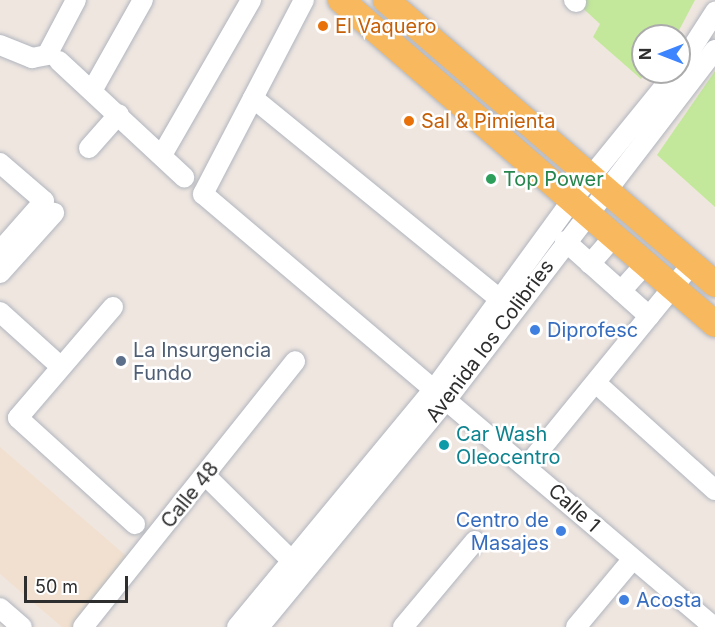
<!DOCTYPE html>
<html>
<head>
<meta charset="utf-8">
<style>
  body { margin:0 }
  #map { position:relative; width:715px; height:627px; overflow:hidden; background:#efe6e0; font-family:Inter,sans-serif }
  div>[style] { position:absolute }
  .education>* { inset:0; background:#f1e0cf }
  .green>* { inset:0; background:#c3e89b }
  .roads { filter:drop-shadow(0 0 2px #b0b5be) drop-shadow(0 0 2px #b0b5be) }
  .minor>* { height:20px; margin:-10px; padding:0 10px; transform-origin:10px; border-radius:10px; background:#fff }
  .major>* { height:26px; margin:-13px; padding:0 13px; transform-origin:13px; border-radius:13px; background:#f8b85d }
  .dots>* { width:16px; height:16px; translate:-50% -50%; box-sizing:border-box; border:3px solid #fff; border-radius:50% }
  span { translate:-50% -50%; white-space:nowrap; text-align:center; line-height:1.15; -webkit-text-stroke:5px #fff; paint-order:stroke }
  .food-label { font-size:20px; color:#c56008 }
  .left { translate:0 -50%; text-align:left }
  .leisure-label { font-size:20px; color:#27864d }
  .shop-label { font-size:20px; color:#366cbe }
  .right { translate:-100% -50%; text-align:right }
  .street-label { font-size:20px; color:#2e2e2e }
  .service-label { font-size:20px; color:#4e5e75 }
  .culture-label { font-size:20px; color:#0d838f }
  .north { position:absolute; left:631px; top:24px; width:60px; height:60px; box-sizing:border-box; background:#fff; border:2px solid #ababab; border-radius:50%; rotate:270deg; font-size:16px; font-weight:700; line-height:24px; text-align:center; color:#2e2e2e }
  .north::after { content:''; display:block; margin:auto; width:21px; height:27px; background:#3d84ff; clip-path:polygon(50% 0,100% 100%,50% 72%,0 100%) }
  .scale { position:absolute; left:24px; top:576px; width:104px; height:27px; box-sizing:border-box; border:3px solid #2e2e2e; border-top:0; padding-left:8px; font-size:18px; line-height:21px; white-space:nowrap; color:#2e2e2e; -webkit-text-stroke:4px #fff; paint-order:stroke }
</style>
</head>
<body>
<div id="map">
  <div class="education">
    <div style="clip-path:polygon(0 447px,131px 560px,74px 627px,62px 627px,0 574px)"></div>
  </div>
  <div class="green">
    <div style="clip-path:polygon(574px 0,695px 0,676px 36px,643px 36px,643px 72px,646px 72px,641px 79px,593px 37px,600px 24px)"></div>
    <div style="clip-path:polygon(715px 71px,715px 207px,657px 155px)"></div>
  </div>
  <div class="roads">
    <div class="minor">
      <div style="left:304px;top:0;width:219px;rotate:117.5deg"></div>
      <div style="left:203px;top:194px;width:670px;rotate:40.28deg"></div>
      <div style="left:574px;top:0;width:3px;rotate:45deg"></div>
      <div style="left:0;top:45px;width:35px;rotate:22deg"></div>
      <div style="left:32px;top:58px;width:15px;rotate:-11deg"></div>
      <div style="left:47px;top:55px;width:62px;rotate:-62.2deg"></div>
      <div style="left:59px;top:61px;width:171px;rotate:42.9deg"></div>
      <div style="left:679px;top:68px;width:67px;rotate:-57.3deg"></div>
      <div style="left:93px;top:89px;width:102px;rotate:-60.7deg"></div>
      <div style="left:253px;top:98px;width:330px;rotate:39.2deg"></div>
      <div style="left:89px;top:148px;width:45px;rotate:-48.6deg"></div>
      <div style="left:162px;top:155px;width:179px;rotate:-60.1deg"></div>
      <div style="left:0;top:163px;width:58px;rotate:40.8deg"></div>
      <div style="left:44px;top:201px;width:67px;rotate:131.3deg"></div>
      <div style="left:565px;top:241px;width:113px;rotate:41.8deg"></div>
      <div style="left:590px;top:264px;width:37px;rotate:-49deg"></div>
      <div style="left:0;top:273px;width:81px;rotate:-48deg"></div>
      <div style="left:621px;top:291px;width:38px;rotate:-48deg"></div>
      <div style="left:113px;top:307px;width:146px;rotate:130.6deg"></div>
      <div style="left:18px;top:418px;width:158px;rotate:42.2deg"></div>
      <div style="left:0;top:312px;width:82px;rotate:42deg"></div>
      <div style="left:596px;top:383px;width:160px;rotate:42deg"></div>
      <div style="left:527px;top:466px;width:261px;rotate:-50.8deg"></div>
      <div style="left:206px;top:476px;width:135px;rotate:44.7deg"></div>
      <div style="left:0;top:608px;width:29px;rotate:41deg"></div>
      <div style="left:83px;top:627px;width:340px;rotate:-51.4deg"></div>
      <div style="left:237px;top:627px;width:310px;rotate:-50.4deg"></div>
      <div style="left:435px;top:388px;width:233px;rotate:-53.9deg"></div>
      <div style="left:572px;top:200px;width:165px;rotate:-50.9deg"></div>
      <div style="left:259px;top:627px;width:296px;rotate:-50.5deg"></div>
      <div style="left:447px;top:399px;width:440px;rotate:-52.5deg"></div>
      <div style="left:403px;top:627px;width:112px;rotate:-50.1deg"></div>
      <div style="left:576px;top:627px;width:87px;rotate:-50.1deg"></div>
    </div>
    <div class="major">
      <div style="left:341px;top:0;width:495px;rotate:40.9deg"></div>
      <div style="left:386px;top:0;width:435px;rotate:40.8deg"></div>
    </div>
  </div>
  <div class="dots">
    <div style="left:323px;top:26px;background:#e8710a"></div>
    <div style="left:409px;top:121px;background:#e8710a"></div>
    <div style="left:491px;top:179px;background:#2e9e5b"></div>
    <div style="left:535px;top:330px;background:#3f7fe0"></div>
    <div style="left:121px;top:361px;background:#5c6f8a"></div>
    <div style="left:444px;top:445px;background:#0f9aa8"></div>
    <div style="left:561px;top:531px;background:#3f7fe0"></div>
    <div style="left:624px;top:600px;background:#3f7fe0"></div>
  </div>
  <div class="food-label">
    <span class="left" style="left:335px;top:26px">El Vaquero</span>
    <span class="left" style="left:421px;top:121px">Sal &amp; Pimienta</span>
  </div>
  <div class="leisure-label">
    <span class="left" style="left:503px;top:179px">Top Power</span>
  </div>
  <div class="shop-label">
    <span class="left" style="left:547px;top:330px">Diprofesc</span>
    <span class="right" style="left:549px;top:532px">Centro de<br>Masajes</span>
    <span class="left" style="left:636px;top:600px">Acosta</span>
  </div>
  <div class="street-label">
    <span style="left:490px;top:341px;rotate:-53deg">Avenida los Colibries</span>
    <span style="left:190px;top:495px;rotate:-51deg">Calle 48</span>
    <span style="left:574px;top:508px;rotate:42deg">Calle 1</span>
  </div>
  <div class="service-label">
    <span class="left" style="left:133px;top:362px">La Insurgencia<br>Fundo</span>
  </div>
  <div class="culture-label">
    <span class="left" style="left:456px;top:446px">Car Wash<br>Oleocentro</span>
  </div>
  <div class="north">N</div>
  <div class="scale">50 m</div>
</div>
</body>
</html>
